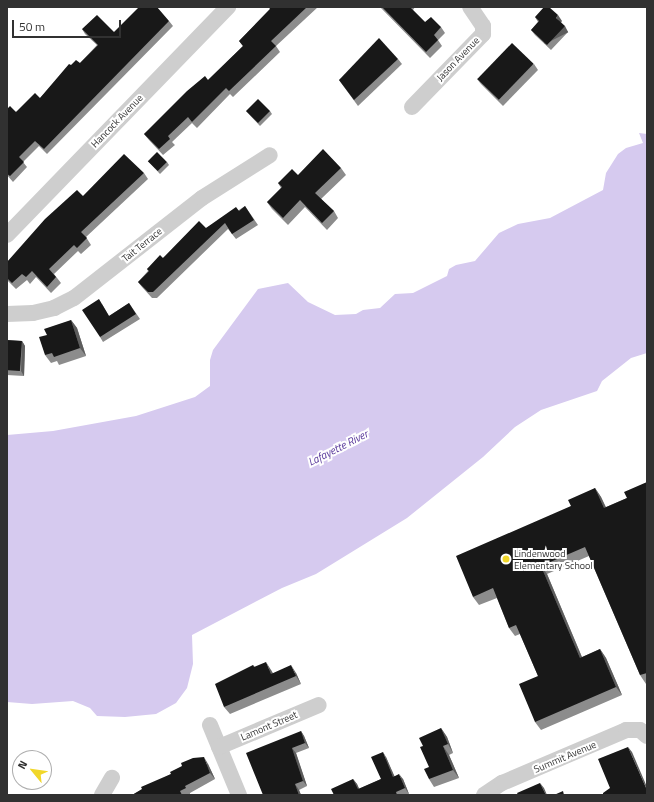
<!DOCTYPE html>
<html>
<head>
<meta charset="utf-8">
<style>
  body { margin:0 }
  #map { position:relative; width:654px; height:802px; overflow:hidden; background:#fff; font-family:"Titillium Web",sans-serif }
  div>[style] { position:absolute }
  .water>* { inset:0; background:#d6caef }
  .minor>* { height:16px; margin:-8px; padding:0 8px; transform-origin:8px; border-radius:8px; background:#cecece }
  .wall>* { inset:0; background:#8c8c8c }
  .shaded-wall>* { inset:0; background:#5d5d5d; transform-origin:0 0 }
  .building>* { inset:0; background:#181818; transform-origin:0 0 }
  .dots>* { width:11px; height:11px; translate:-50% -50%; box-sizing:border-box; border:2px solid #fff; border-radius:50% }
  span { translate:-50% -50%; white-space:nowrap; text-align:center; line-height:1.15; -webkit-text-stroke:4px #fff; paint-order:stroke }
  .street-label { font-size:10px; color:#313131 }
  .poi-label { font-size:10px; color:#313131 }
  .left { translate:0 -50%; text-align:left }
  .water-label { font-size:11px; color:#59389a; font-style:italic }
  .frame { position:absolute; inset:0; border:8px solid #313131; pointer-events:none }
  .north { position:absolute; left:12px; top:750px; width:40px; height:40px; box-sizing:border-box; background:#fff; border:1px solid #adadad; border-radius:50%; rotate:299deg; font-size:11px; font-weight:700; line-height:16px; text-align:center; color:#313131 }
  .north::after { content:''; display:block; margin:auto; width:14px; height:18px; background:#f1d72a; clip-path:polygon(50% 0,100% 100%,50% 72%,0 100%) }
  .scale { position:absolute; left:12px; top:20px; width:109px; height:18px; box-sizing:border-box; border:2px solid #313131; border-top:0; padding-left:5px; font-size:12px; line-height:14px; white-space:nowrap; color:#313131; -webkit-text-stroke:3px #fff; paint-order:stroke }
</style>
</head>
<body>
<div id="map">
  <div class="water">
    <div style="clip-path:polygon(639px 133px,647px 134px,647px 353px,631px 358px,602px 381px,597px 391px,541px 410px,515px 427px,483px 457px,407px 518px,316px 574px,282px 588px,192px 635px,193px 664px,187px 688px,176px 703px,156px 714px,125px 717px,97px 716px,90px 708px,73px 701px,32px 704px,7px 702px,7px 435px,53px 431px,136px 416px,195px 397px,210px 386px,210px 360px,213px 350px,258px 289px,288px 283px,308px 302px,335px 315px,356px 314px,363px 310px,380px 308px,395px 294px,413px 293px,447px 276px,449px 269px,456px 265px,475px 261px,499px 233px,518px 224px,550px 218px,603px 190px,606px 173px,618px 154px,626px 148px,643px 143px)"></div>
  </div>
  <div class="minor">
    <div style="left:412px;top:107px;width:102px;rotate:-45.8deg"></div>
    <div style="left:483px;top:34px;width:8px;rotate:-90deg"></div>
    <div style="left:483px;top:26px;width:23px;rotate:-124deg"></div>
    <div style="left:7px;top:235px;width:318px;rotate:-45.9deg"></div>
    <div style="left:7px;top:314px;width:26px;rotate:-2deg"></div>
    <div style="left:33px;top:313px;width:22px;rotate:-13deg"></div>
    <div style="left:54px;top:308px;width:22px;rotate:-27deg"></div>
    <div style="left:74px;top:298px;width:162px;rotate:-38deg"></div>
    <div style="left:202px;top:198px;width:80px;rotate:-32.3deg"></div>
    <div style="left:210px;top:725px;width:76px;rotate:67.5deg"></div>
    <div style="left:219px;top:747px;width:108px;rotate:-22.8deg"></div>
    <div style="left:102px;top:795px;width:20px;rotate:-60deg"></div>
    <div style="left:484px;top:795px;width:22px;rotate:-34deg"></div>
    <div style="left:502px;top:783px;width:135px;rotate:-23.1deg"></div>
    <div style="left:626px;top:730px;width:14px"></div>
    <div style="left:640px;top:730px;width:9px;rotate:41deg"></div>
  </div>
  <div class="wall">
    <div style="clip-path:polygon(269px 7px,318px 7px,276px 46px,280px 52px,233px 97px,230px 94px,197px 128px,192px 123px,172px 142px,175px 145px,163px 155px,149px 140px,144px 134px,208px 80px,243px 46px,239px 41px,270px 9px)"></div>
    <div style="clip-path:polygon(380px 7px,415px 7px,413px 10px,425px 22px,441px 27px,445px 33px,438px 40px,442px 46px,430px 58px)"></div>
    <div style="clip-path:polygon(535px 17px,562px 21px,561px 22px,568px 32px,551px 50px,535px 35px,531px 30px,538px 22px)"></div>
    <div style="clip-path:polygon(169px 21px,173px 26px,47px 154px,39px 146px,23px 162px,27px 167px,13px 182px,7px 175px,7px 109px,16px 112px,40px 98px,71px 65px,80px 63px,97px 45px,85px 34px,82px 29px,114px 32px)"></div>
    <div style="clip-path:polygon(398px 59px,402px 64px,358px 106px,339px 80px)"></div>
    <div style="clip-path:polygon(534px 64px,538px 70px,503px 106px,481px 84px,477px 79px)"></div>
    <div style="clip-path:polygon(246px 111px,270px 111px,272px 114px,260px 126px)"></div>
    <div style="clip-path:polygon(148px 161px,167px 162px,169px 165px,160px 174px)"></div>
    <div style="clip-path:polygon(341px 168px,346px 175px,321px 199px,334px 211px,338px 218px,327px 230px,305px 207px,288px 225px,272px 209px,267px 202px,281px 188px,278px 183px,298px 175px)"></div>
    <div style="clip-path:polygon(144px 173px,148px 179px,86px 237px,91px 245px,81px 254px,78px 251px,54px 274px,61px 283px,51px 293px,36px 277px,30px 284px,27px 280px,16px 289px,7px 280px,7px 262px,83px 196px)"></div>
    <div style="clip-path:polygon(245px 206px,258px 225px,236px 239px,228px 229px,157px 298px,152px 298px,142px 287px,138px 282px,148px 271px,147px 269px,206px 228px,239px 210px)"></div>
    <div style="clip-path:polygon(129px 303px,140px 319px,103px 342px,100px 337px,102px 304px,109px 316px)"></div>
    <div style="clip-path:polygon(71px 320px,77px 328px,86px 356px,59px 365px,57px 361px,51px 363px,45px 355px)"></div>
    <div style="clip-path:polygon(7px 340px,22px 341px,25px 346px,24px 376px,7px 375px)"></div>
    <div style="clip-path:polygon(647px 482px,647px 684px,646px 684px,640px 675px,589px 556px,547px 574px,582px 657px,600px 649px,606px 658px,622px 695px,541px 730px,535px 722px,538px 676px,520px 634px,515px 636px,509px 628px,497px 598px,479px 605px,473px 597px,571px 506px,595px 488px,601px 497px,606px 507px,627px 498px)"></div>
    <div style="clip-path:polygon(253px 665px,255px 667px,271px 670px,273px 673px,296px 673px,301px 684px,230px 714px,224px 707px)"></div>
    <div style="clip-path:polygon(441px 728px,447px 737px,453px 753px,449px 755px,459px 778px,434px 787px,429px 779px,429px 767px)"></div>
    <div style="clip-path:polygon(301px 731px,304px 736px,309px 748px,296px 753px,307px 786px,299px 790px,301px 795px,263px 795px)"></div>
    <div style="clip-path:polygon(386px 757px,394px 776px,403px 779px,409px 794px,406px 795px,334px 795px,353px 779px,357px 784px,359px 789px,381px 779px)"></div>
    <div style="clip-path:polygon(208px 764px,215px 779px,190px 793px,190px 795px,132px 795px,171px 774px)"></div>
  </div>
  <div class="shaded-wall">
    <div style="clip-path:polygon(558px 15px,562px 21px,560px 23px,556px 18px)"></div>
    <div style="left:565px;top:26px;width:7px;height:26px;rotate:63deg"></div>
    <div style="clip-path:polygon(71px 320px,77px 328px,86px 356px,80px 348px)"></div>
    <div style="clip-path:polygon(22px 341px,25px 346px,24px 376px,21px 371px)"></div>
    <div style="clip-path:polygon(595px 488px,601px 497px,610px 517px,604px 508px)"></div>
    <div style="clip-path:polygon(541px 566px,547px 574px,586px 667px,580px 658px)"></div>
    <div style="clip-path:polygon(600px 649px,606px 658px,622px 695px,616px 687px)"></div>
    <div style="clip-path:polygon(266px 662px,271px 670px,276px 681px,271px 674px)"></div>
    <div style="clip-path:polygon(291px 665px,296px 673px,301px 684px,296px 676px)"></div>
    <div style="clip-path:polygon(441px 728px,447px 737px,453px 753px,448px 744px)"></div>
    <div style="clip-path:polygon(301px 731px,304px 736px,309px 748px,305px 743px)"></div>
    <div style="clip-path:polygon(443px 746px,449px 755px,459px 778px,453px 770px)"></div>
    <div style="clip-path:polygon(628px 747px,632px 752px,647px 787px,647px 790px)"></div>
    <div style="clip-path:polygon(292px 748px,296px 753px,307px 786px,303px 781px)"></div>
    <div style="clip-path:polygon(383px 752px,386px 757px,397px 782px,393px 777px)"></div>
    <div style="clip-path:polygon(204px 757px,208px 764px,215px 779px,210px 773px)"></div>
    <div style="clip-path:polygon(399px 774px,403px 779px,409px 794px,405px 788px)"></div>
    <div style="clip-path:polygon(353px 779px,357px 784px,362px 795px,358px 789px)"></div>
    <div style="clip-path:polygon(540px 783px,544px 788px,547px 795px,546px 795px)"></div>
    <div style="clip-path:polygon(295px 784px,299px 790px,301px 795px,299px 795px)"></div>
  </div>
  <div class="building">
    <div style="clip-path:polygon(139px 7px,157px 7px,169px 21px,44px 149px,35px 141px,19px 157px,24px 162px,10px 176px,7px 174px,7px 109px,10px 106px,16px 112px,35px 93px,40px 98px,69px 64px,71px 65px,76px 60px,80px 63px,98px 45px,82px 29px,97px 15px,114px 32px)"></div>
    <div style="clip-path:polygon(269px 7px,307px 7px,271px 41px,276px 46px,229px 91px,226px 88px,192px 122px,188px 117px,168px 136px,170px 139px,159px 149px,144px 134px,187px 91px,205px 76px,208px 80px,243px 46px,239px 41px,270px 9px)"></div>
    <div style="clip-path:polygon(382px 7px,410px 7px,425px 22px,431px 17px,441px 27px,434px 35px,438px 40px,426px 52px)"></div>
    <div style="clip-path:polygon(544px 7px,549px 7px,558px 15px,556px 18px,565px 26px,547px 45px,531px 30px,539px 21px,535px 17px)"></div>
    <div style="clip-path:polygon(379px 38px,398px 59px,354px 100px,339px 80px)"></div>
    <div style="left:512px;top:43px;width:30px;height:50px;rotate:44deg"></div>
    <div style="left:258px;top:99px;width:17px;height:17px;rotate:45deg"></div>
    <div style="clip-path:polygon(323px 149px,341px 168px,315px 193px,334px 211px,322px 223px,300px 200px,283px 218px,267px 202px,282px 187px,278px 183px,292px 169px,298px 175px)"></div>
    <div style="left:157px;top:152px;width:14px;height:13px;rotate:45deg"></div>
    <div style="clip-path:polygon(124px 154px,144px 173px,81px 232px,87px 238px,77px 248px,74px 245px,49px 269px,56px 277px,47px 287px,32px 271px,26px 277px,22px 274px,12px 283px,7px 278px,7px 262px,45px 219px,77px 190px,83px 196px)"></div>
    <div style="clip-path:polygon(245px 206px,254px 220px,232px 234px,225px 223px,153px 292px,148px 292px,138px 282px,149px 271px,147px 269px,160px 255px,163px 258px,199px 221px,206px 228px,236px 207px,239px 211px)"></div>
    <div style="clip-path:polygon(99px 299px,109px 316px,129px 303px,136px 314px,100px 337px,82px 310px)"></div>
    <div style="clip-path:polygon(71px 320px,80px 348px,54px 357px,52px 353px,45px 355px,39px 337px,47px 335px,44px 329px)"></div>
    <div style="left:7px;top:340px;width:15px;height:30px;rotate:4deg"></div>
    <div style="clip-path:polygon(647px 482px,647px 673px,640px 675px,585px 547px,541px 566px,580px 658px,600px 649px,616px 687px,535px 722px,519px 684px,538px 676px,516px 625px,509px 628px,493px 588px,473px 597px,456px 556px,571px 506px,568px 500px,595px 488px,604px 508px,627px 498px,624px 492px)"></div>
    <div style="clip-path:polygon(266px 662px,271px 674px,291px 665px,296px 676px,224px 707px,215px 684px,253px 665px,254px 667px)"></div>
    <div style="clip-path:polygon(441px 728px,448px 744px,443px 746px,453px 770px,429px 779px,424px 769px,429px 767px,420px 747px,423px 746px,419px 738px)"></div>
    <div style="clip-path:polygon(301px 731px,305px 743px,292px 748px,303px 781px,295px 784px,299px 795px,263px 795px,246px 753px)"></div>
    <div style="clip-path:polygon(628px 747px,647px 790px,647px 795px,603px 795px,603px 793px,610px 788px,598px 759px)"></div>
    <div style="clip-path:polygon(383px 752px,393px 777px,399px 774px,405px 788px,396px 792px,397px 795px,334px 795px,331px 789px,353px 779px,358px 789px,381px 779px,371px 757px)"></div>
    <div style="clip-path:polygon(204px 757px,210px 773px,185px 786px,186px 788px,180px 791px,182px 795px,132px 795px,142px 789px,141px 787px,171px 774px,170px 772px,182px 766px,181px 763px,193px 758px)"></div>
    <div style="clip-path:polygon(540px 783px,546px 795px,518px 795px,517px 793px)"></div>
    <div style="clip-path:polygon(563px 791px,564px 795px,554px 795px)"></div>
  </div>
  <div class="dots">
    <div style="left:506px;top:559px;background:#f1d72a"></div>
  </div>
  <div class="street-label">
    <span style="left:458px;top:59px;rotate:-46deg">Jason Avenue</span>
    <span style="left:117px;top:121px;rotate:-46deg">Hancock Avenue</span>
    <span style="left:142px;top:245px;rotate:-39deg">Tait Terrace</span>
    <span style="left:269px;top:726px;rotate:-23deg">Lamont Street</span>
    <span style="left:565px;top:757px;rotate:-23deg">Summit Avenue</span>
  </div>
  <div class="poi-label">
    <span class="left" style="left:514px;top:559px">Lindenwood<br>Elementary School</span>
  </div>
  <div class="water-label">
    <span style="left:338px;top:448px;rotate:-27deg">Lafayette River</span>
  </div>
  <div class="frame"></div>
  <div class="north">N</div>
  <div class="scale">50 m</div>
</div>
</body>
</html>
